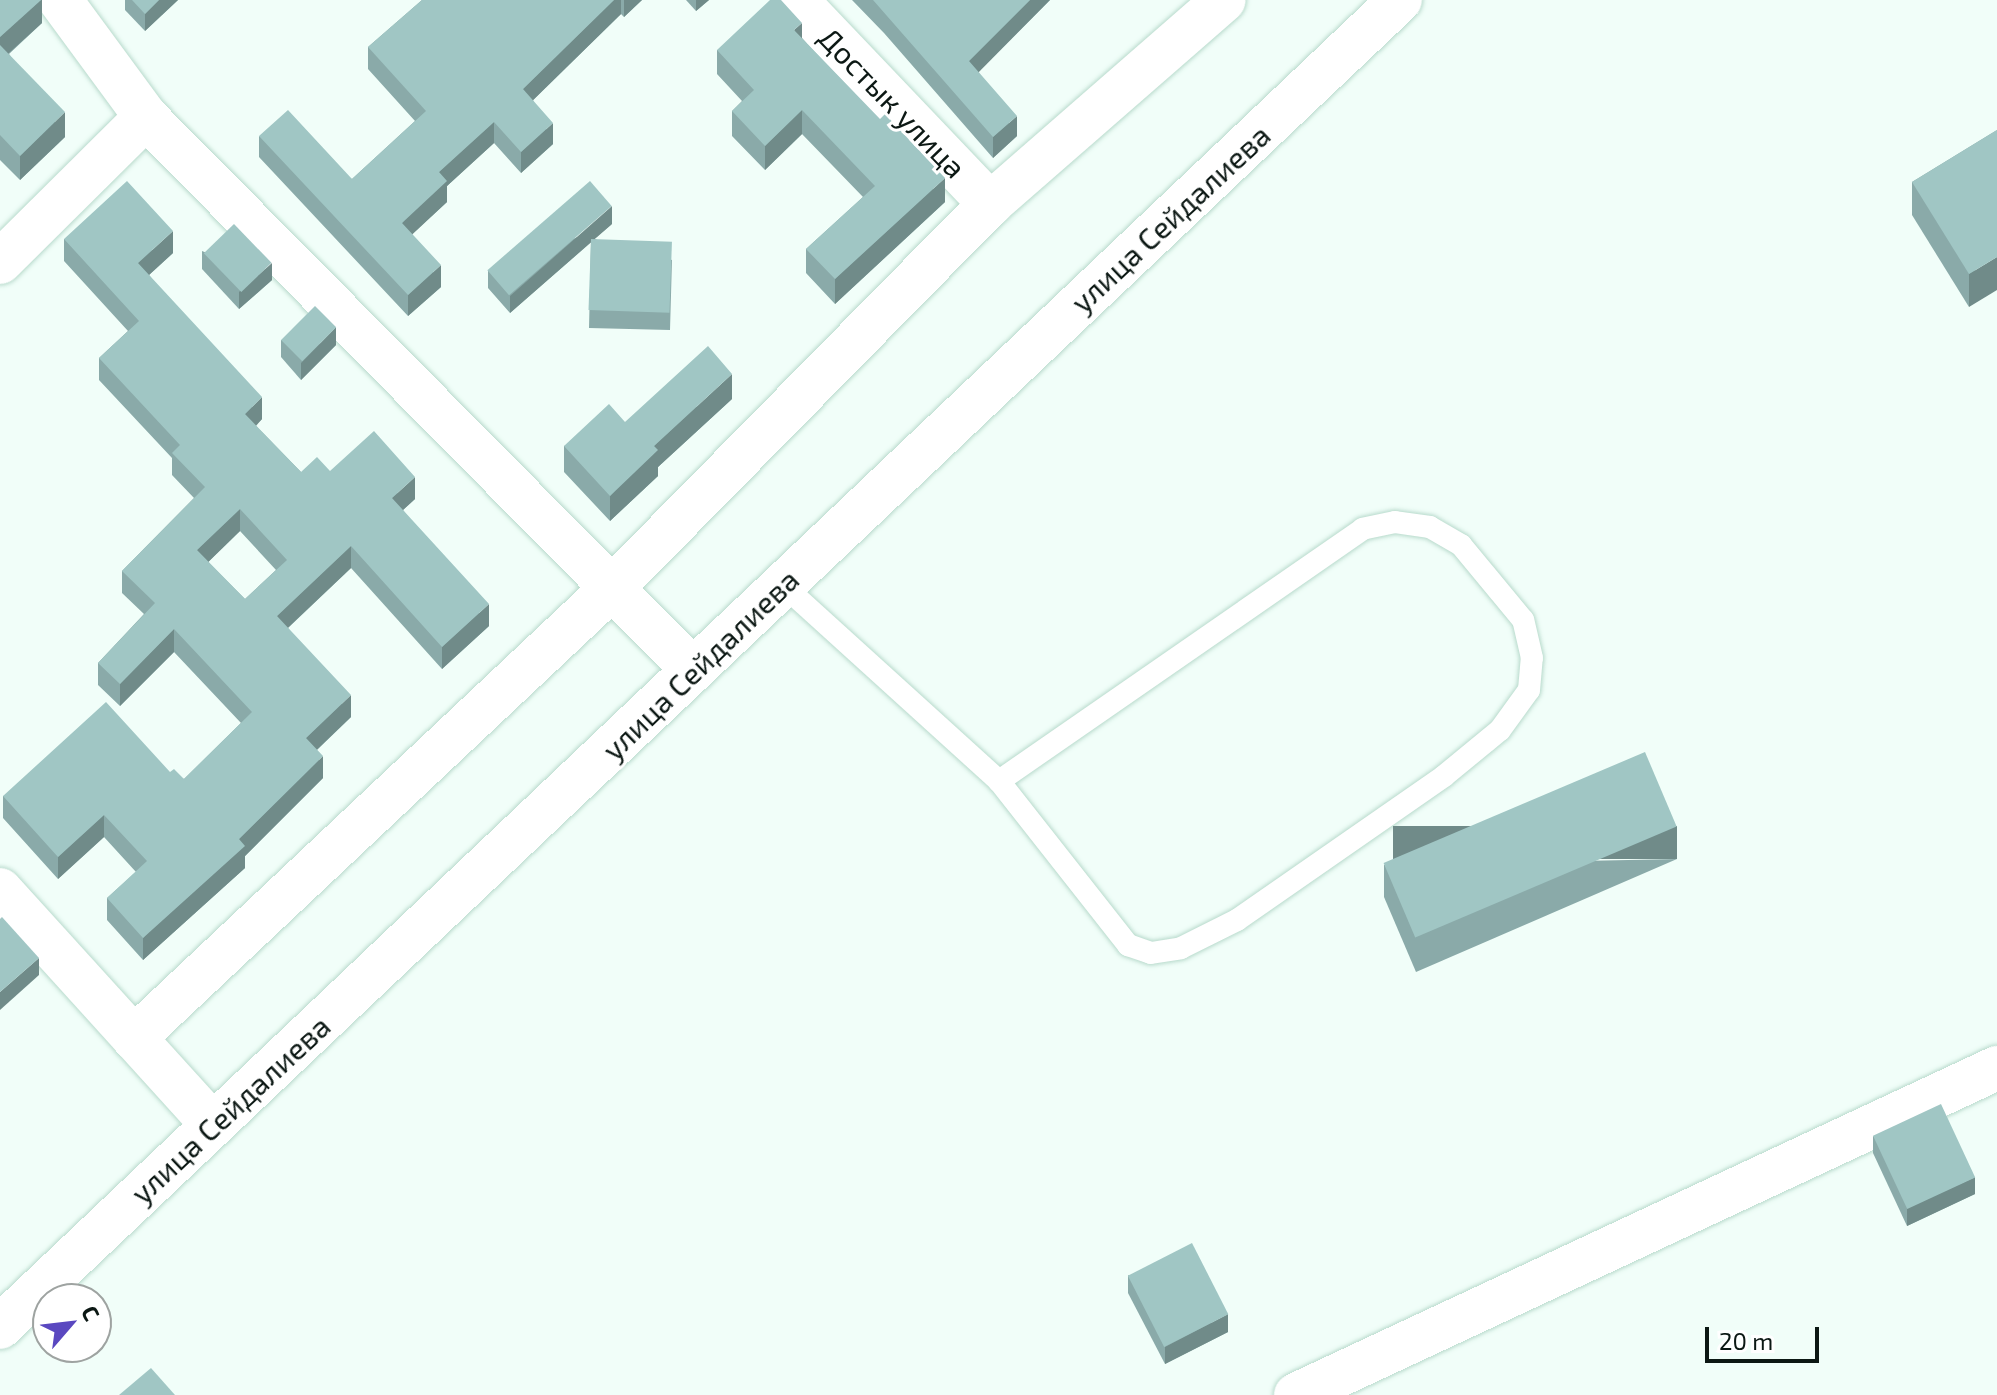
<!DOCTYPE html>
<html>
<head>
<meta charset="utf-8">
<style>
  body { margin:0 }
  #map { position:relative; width:1997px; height:1395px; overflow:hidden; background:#f1fef9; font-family:"Exo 2",sans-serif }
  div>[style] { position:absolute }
  .roads { filter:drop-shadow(0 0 2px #b8dacc) drop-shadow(0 0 2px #b8dacc) }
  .service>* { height:22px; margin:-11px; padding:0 11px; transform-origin:11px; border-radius:11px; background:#fff }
  .minor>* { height:44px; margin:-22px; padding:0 22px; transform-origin:22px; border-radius:22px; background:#fff }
  .primary>* { height:44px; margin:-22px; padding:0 22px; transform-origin:22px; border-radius:22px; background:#fff }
  .wall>* { inset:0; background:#8aaaa9 }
  .shaded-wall>* { inset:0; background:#708b89; transform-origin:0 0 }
  .building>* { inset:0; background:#a0c6c4; transform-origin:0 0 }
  span { translate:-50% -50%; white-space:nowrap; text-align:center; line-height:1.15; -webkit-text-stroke:6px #fff; paint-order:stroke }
  .street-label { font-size:30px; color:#0c1814 }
  .north { position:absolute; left:32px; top:1283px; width:80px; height:80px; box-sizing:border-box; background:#fff; border:2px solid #9ea3a1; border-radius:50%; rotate:62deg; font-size:22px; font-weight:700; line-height:32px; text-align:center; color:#0c1814 }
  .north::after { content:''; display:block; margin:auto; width:28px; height:36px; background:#5a48c0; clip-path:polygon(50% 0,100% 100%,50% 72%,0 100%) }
  .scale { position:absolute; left:1705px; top:1327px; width:114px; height:36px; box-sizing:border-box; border:4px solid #0c1814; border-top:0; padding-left:10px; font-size:24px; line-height:28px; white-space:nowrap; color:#0c1814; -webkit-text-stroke:6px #fff; paint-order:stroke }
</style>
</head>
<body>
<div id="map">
  <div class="roads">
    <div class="service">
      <div style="left:783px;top:585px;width:292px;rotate:42.2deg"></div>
      <div style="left:999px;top:781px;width:209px;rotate:51.8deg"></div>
      <div style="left:1128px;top:945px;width:24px;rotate:19deg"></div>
      <div style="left:1151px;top:953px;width:30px;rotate:-9deg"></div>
      <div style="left:1181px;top:948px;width:63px;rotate:-26.6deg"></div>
      <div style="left:1237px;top:920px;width:252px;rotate:-34.8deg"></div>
      <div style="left:1444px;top:776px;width:72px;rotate:-39.4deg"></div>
      <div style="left:1500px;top:730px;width:49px;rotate:-54.1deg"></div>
      <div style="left:1529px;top:690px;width:32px;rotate:-85deg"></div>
      <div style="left:1532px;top:658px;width:39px;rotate:-103deg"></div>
      <div style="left:1523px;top:620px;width:97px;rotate:-129.6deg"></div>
      <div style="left:1461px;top:545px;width:36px;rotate:-150deg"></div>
      <div style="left:1430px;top:527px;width:35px;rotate:-172deg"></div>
      <div style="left:1395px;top:522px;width:33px;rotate:168deg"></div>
      <div style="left:1363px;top:529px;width:443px;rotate:145.3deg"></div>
    </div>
    <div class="minor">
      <div style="left:60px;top:0;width:145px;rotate:53.7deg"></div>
      <div style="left:146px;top:117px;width:778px;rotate:45.31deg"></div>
      <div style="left:796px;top:0;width:282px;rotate:46.4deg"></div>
      <div style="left:0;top:262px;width:206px;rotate:-44.8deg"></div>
      <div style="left:0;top:890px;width:317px;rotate:47.8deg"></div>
      <div style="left:134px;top:1038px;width:656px;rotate:-43.27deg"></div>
      <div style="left:612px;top:588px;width:539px;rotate:-45.45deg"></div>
      <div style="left:990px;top:204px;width:310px;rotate:-41.1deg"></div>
      <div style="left:1296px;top:1395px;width:774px;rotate:-25.01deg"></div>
    </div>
    <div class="primary">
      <div style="left:0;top:1327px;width:1929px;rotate:-43.47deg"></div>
    </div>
  </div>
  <div class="wall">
    <div style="clip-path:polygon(0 0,42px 0,42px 23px,9px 54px,65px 137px,20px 180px,0 160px)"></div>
    <div style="clip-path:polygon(125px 0,178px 0,145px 31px,125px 10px)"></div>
    <div style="clip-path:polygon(422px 0,642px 0,624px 17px,621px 14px,533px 100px,553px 144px,521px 173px,494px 143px,447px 186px,447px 202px,412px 234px,441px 287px,408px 316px,259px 157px,259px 136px,352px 179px,415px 121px,368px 69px,368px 47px)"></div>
    <div style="clip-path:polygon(686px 0,709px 0,696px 11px)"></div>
    <div style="clip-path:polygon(852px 0,1050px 0,978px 72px,1017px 136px,993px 158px,884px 33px)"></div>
    <div style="clip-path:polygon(802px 38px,945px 202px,835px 304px,806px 273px,806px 249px,863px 197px,802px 134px,765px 170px,732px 136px,732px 111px,742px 101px,717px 74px,717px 50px)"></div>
    <div style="clip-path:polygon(1997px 130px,1969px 307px,1912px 215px,1912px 182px)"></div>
    <div style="clip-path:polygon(612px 224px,594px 239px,672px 260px,670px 330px,589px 328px,591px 242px,510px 313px,488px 288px,488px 271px)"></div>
    <div style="clip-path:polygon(evenodd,64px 239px,173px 253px,149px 275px,262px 419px,256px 426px,301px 472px,330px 471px,415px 499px,403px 510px,489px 626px,442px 669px,351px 568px,288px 628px,351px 717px,317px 750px,323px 778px,245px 856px,245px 868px,143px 960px,107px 920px,107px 898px,136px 872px,104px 837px,58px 879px,3px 818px,3px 796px,170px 772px,184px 779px,241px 723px,174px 652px,120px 706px,98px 685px,98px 663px,144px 614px,122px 593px,122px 571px,194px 498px,172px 475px,172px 458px,99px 380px,99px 358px,128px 331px,64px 261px,64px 239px,240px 531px,276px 570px,245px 599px,208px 562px,240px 531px)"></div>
    <div style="clip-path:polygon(202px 251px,272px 280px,239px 309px,202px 269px)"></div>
    <div style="clip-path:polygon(281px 340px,336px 345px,301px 380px,281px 357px)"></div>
    <div style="clip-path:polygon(732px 399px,658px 467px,658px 476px,610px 521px,564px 472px,564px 446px,625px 422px)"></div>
    <div style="clip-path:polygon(1677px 859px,1416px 972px,1384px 897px,1384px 865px)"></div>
    <div style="clip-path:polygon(1873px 1136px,1975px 1194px,1907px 1226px,1873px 1153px)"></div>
    <div style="clip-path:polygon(1128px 1275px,1228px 1332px,1165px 1364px,1128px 1293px)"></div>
  </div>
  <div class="shaded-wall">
    <div style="clip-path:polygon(41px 0,42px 0,42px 23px,0 61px,0 37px)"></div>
    <div style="clip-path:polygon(159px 0,178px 0,145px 31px,145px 14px)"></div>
    <div style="clip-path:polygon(614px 0,621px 0,621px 14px,523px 110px,523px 89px)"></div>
    <div style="clip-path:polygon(624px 0,642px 0,624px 17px)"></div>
    <div style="clip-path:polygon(696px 0,709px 0,696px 11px)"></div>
    <div style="clip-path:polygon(1030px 0,1050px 0,969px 82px,969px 61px)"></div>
    <div style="clip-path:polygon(802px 23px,802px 47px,794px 30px)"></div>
    <div style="clip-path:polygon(802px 110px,802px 134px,765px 170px,765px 146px)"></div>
    <div style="clip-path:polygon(65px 112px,65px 137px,20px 180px,20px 156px)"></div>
    <div style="clip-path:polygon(1017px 116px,1017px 136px,993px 158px,993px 137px)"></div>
    <div style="clip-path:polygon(494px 122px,494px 143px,447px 186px,447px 202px,402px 244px,402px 223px,439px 172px)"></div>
    <div style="clip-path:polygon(553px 123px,553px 144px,521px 173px,521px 152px)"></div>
    <div style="clip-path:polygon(945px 178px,945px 202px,835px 304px,835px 279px)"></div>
    <div style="clip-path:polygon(612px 206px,612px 224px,510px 313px,510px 296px)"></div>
    <div style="clip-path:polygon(173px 231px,173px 253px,138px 285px,138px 263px)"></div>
    <div style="clip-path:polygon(1997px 257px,1997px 290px,1969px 307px,1969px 274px)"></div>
    <div style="clip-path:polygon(272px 263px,272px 280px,239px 309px,239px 292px)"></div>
    <div style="clip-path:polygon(441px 265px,441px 287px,408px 316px,408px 295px)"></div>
    <div style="clip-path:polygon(336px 327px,336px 345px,301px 380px,301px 363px)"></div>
    <div style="clip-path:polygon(732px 374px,732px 399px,658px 467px,658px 476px,610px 521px,610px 496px,654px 446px)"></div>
    <div style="clip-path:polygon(262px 397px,262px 419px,245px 437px,245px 414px)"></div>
    <div style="clip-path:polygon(415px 477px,415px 499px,392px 520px,392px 498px)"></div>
    <div style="clip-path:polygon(240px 509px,240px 531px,197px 573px,197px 550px)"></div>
    <div style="clip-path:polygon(351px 546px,351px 568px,277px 638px,277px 616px)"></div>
    <div style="clip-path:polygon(489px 604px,489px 626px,442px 669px,442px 647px)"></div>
    <div style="clip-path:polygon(174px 629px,174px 652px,120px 706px,120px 684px)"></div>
    <div style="clip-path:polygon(351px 695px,351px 717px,306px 760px,306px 738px)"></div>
    <div style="clip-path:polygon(323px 756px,323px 778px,245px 856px,245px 868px,143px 960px,143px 938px,239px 839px)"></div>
    <div style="clip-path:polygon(104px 815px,104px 837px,58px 879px,58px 857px)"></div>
    <div style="left:1677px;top:826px;width:33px;height:284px;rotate:90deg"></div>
    <div style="clip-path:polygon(39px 958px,39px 975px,0 1010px,0 992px)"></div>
    <div style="clip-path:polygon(1975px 1177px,1975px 1194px,1907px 1226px,1907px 1208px)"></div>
    <div style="clip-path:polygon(1228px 1314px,1228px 1332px,1165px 1364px,1165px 1347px)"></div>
  </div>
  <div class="building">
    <div style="clip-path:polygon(0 0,41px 0,0 37px)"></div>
    <div style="clip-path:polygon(132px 0,159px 0,145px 14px)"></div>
    <div style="clip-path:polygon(422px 0,614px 0,523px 89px,553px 123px,521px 152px,494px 122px,439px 172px,447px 181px,402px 223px,441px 265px,408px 295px,259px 136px,288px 110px,352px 179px,426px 111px,368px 47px)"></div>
    <div style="clip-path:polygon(770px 0,781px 0,802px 23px,794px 30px,880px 119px,885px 114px,945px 178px,835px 279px,806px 249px,875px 186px,802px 110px,765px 146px,732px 111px,754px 90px,717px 50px)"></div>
    <div style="clip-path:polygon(873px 0,1030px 0,969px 61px,1017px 116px,993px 137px)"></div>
    <div style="clip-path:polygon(0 45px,65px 112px,20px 156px,0 135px)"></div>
    <div style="clip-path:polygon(1997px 130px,1997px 257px,1969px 274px,1912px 182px)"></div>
    <div style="clip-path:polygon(evenodd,127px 181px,173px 231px,138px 263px,262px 397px,245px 414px,301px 472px,317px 457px,330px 471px,374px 431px,415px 477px,392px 498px,489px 604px,442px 647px,351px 546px,277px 616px,351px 695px,306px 738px,323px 756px,239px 839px,245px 846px,143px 938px,107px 898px,147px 861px,104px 815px,58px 857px,3px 796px,106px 702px,170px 772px,174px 769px,184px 779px,252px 712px,174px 629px,120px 684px,98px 663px,155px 603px,122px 571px,205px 487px,172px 453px,180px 445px,99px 358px,139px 321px,64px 239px,127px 181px,240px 509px,287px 560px,245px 599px,197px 550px,240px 509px)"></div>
    <div style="left:590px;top:181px;width:33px;height:136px;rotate:49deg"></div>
    <div style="left:234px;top:224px;width:54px;height:42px;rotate:46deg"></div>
    <div style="left:591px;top:239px;width:81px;height:71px;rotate:2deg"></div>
    <div style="left:315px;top:306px;width:30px;height:48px;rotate:45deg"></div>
    <div style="clip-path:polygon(708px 346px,732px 374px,654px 446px,658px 450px,610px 496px,564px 446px,609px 404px,625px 422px)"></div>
    <div style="left:1645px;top:752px;width:81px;height:284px;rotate:67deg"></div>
    <div style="clip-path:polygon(2px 917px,39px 958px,0 992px,0 919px)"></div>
    <div style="left:1941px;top:1104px;width:81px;height:75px;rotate:65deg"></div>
    <div style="left:1192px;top:1243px;width:80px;height:72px;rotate:63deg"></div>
    <div style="clip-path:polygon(151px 1368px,175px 1395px,119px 1395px)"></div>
  </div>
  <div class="street-label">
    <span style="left:893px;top:102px;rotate:46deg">Достык улица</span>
    <span style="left:1170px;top:218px;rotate:-43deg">улица Сейдалиева</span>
    <span style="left:700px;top:664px;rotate:-44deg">улица Сейдалиева</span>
    <span style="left:230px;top:1109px;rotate:-43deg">улица Сейдалиева</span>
  </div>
  <div class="north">С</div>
  <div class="scale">20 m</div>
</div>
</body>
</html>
